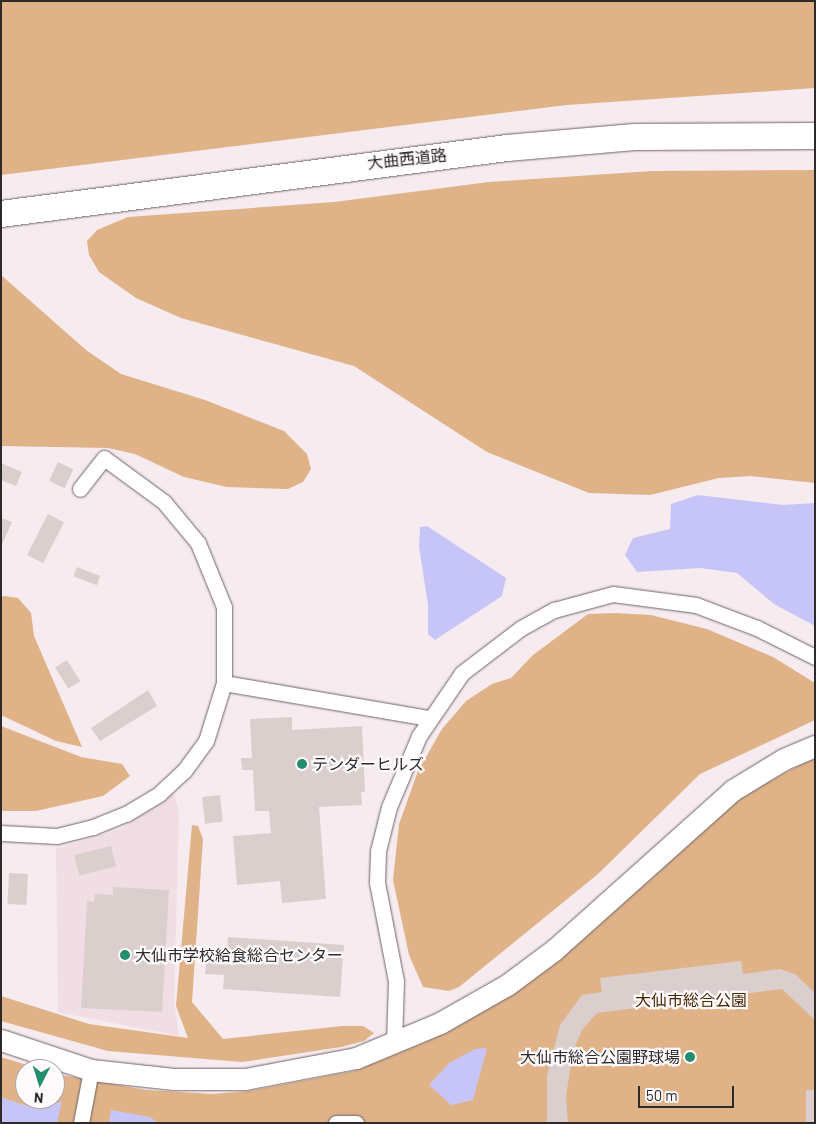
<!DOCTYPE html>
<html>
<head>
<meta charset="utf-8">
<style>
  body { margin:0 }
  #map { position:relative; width:816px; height:1124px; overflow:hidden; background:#f6ebef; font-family:Barlow,"Noto Sans JP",sans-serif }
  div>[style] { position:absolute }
  .built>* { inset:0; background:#f1dde4 }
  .green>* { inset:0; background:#e0b288 }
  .water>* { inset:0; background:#c7c5f8 }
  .building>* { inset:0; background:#dbcfcd; transform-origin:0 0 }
  .roads { filter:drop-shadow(0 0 1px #6d6366) drop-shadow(0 0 1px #6d6366) }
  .street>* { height:15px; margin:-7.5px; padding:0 7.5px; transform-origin:7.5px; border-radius:7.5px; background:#fff }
  .secondary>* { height:21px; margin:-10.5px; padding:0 10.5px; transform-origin:10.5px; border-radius:10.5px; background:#fff }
  .highway>* { height:26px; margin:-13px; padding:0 13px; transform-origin:13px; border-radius:13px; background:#fff }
  .dots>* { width:14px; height:14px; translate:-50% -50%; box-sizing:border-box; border:2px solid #fffafc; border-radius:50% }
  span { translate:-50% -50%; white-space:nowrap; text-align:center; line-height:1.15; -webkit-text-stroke:4.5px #fffafc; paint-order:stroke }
  .street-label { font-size:16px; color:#2e2a2b }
  .poi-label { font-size:16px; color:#2e2a2b }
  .left { translate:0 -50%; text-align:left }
  .right { translate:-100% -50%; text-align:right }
  .park-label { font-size:16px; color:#472600 }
  .frame { position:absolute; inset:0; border:2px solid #2e2a2b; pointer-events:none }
  .north { position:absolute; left:15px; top:1059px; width:50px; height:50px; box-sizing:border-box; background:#fffafc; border:1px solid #aba7a8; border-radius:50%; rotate:185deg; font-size:14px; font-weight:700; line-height:20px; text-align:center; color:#2e2a2b }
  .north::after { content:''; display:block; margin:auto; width:18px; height:22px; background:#228e6d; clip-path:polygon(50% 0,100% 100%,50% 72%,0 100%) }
  .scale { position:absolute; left:638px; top:1086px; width:96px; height:22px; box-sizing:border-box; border:2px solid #2e2a2b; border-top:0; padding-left:6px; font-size:15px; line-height:18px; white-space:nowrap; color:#2e2a2b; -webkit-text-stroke:4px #fffafc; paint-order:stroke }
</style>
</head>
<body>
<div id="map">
  <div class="built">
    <div style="clip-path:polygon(174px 793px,179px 812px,174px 1002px,179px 1036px,58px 1012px,56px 849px,121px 829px)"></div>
  </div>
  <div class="green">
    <div style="clip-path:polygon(1px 1px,815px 1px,815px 88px,567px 105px,1px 175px)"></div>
    <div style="clip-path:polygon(815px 170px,815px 483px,751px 476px,719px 478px,650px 495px,589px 493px,487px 452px,354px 366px,181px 318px,136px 298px,99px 272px,89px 255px,87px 241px,97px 230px,128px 217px,334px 202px,489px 182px,652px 171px)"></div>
    <div style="clip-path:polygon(1px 275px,86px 350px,121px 374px,205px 400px,284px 431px,307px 454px,311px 469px,303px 482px,288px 489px,227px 487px,184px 477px,135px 454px,108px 448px,1px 446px)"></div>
    <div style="clip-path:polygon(5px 596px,18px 598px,31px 613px,34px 636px,82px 747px,56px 741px,1px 715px,1px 597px)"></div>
    <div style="clip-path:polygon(616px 613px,651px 615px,707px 629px,773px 657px,815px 683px,815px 720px,700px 774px,598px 874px,459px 987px,449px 991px,423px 987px,409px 955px,393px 880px,399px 824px,418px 771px,442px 729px,466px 701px,492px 684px,511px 678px,533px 655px,588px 614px)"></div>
    <div style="clip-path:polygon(1px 726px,81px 757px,122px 764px,130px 776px,103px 796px,36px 811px,1px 811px)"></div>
    <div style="clip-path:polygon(815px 757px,815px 1123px,1px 1123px,1px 1057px,40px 1069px,25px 1069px,25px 1099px,55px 1099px,55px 1074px,146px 1090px,213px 1094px,249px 1091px,354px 1071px,423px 1043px,494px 1004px,745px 794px)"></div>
    <div style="clip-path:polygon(192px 825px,198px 826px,203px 839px,192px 1002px,223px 1039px,342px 1026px,363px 1026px,374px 1033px,364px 1041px,341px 1047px,242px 1062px,108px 1051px,1px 1021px,1px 996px,89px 1024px,188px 1038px,176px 1006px)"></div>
  </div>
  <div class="water">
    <div style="clip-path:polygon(698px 495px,783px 505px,815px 503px,815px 626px,774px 604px,737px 573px,700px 568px,637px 572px,625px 555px,633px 538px,670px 529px,671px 504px)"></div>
    <div style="clip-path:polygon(427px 526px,506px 578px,502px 596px,435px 640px,428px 634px,428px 605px,419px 547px,420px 527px)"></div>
    <div style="clip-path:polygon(487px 1048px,473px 1100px,451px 1105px,429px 1085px,449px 1063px,475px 1049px)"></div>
    <div style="clip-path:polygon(1px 1097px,30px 1107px,62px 1102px,57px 1123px,1px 1123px)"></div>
    <div style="clip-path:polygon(111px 1110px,150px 1117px,158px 1123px,109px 1123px)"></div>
  </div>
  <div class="building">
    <div style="left:58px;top:462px;width:17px;height:21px;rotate:25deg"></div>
    <div style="clip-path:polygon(1px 463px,22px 472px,16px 486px,1px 480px)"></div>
    <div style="left:48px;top:514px;width:18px;height:46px;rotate:27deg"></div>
    <div style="clip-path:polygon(1px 518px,12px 522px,1px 547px)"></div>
    <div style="left:77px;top:567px;width:25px;height:10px;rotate:21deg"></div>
    <div style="left:67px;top:660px;width:25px;height:14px;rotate:58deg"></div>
    <div style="clip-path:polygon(148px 690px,157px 706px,100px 741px,91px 728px)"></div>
    <div style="clip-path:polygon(292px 717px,292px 730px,362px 726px,365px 792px,361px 792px,362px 805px,319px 807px,326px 899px,282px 903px,280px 881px,237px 885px,233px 836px,271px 833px,269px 811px,255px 811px,253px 770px,242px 770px,241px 758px,252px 758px,250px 719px)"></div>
    <div style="left:220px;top:795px;width:27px;height:18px;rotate:84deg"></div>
    <div style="left:111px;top:846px;width:21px;height:38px;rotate:76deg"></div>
    <div style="left:9px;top:873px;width:19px;height:31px;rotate:3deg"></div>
    <div style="clip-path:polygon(113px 887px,169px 890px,162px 1012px,81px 1008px,87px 901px,94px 902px,95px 894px,113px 895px)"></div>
    <div style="clip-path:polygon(228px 937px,344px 945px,340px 997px,223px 989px,224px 975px,205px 974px,207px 948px,227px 950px)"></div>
    <div style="clip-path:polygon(741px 961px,743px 974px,780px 969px,795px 974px,815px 993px,815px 1020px,782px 989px,597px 1013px,582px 1030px,573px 1051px,566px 1097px,568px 1123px,547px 1123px,547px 1076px,560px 1025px,582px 995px,602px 992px,600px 978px)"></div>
    <div style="left:806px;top:1090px;width:9px;height:33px"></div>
  </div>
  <div class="roads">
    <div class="street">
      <div style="left:224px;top:683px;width:208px;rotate:9.7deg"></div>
      <div style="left:1px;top:833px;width:56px;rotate:3.1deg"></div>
      <div style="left:57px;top:836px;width:37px;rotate:-14deg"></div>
      <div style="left:93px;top:827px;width:35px;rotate:-22deg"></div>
      <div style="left:126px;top:814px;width:39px;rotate:-31deg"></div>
      <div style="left:159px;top:794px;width:34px;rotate:-43deg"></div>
      <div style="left:184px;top:771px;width:37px;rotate:-54deg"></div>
      <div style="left:206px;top:741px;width:61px;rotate:-72.8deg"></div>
      <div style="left:224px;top:683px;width:76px;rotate:-90deg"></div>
      <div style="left:224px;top:607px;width:69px;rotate:-112.1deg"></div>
      <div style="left:198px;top:543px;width:53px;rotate:-129.7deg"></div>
      <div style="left:164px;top:502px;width:74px;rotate:-143.7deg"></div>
      <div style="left:104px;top:458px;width:39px;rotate:128deg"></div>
      <div style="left:394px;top:1044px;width:63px;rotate:-88.2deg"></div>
      <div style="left:396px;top:981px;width:101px;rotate:-100.9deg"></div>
      <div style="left:377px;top:882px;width:31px;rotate:-88deg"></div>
      <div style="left:378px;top:851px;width:45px;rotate:-76deg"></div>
      <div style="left:389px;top:807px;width:77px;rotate:-67.1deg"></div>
      <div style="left:419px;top:736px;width:76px;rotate:-55.7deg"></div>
      <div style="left:462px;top:673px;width:74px;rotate:-37.3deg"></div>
      <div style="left:521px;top:628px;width:38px;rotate:-29deg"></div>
      <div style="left:554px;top:610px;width:61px;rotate:-15.2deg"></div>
      <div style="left:613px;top:594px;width:84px;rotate:7.5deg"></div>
      <div style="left:696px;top:605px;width:65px;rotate:20.7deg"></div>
      <div style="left:757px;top:628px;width:65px;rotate:26.6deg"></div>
      <div style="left:81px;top:1123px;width:54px;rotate:-79.3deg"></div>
      <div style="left:336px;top:1123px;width:20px"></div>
    </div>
    <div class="secondary">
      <div style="left:1px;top:1040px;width:95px;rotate:18.4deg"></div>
      <div style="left:91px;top:1070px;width:83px;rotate:6.2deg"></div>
      <div style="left:174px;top:1079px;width:71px"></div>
      <div style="left:245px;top:1079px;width:113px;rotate:-10.7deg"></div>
      <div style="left:356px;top:1058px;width:91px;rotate:-22.6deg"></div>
      <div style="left:440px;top:1023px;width:77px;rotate:-29.6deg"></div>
      <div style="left:507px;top:985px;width:59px;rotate:-36.7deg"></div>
      <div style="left:554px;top:950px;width:240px;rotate:-41.8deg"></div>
      <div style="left:733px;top:790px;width:60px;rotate:-31.3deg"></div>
      <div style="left:784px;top:759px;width:34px;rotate:-23deg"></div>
    </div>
    <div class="highway">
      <div style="left:1px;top:214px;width:510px;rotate:-7.43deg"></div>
      <div style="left:507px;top:148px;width:128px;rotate:-4.9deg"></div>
      <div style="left:635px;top:137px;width:180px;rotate:-0.3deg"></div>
    </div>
  </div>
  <div class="dots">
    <div style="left:302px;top:764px;background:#228e6d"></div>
    <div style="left:125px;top:955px;background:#228e6d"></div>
    <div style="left:690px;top:1057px;background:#228e6d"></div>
  </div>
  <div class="street-label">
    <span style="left:407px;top:159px;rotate:-6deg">大曲西道路</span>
  </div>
  <div class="poi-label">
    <span class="left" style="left:312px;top:764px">テンダーヒルズ</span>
    <span class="left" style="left:135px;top:955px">大仙市学校給食総合センター</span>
    <span class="right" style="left:680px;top:1057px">大仙市総合公園野球場</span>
  </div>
  <div class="park-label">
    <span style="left:691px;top:1000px">大仙市総合公園</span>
  </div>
  <div class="frame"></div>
  <div class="north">N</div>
  <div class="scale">50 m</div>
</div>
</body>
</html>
